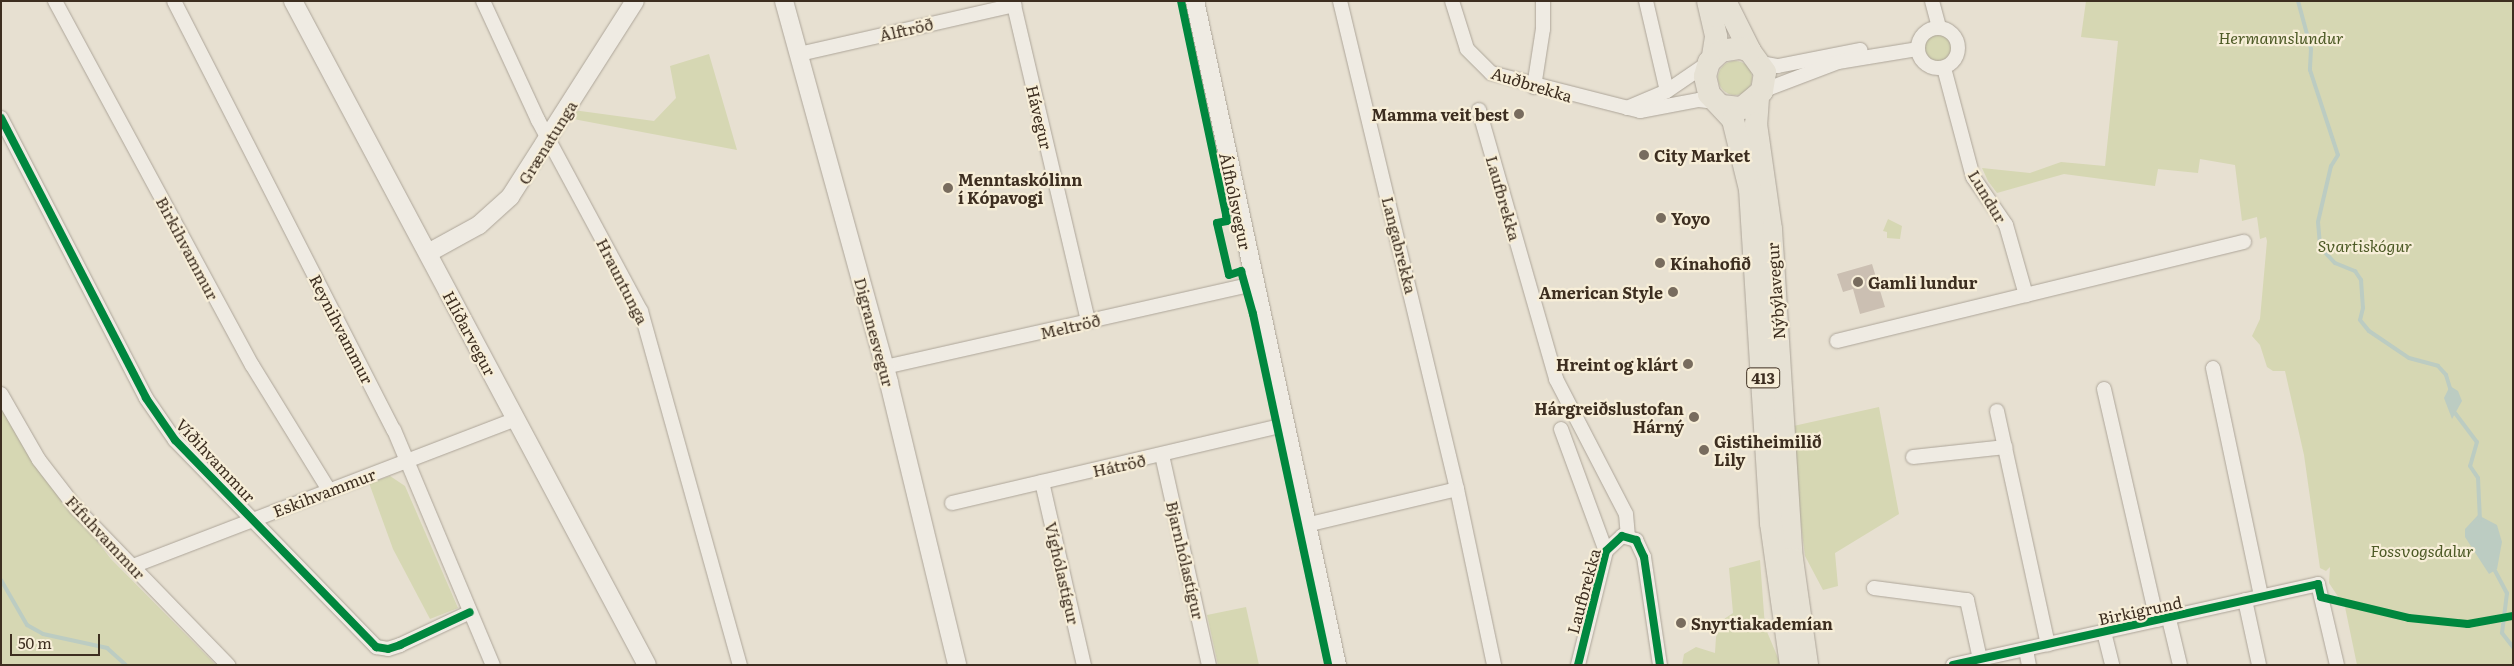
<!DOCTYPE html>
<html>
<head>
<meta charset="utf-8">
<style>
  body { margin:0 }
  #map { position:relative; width:2514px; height:666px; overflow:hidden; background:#e7e0d1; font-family:Literata,serif }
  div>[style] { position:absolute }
  .green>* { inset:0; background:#d6d7b3 }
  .round { border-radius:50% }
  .water>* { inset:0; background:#bcccc2 }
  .stream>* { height:4px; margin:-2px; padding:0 2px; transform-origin:2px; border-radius:2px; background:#bcccc2 }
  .building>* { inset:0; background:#cbbfb2 }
  .roads { filter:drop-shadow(0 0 1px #ada599) drop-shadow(0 0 1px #ada599) }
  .minor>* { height:14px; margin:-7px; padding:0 7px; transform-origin:7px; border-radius:7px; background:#efebe3 }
  .minor>.ring { margin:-7px; padding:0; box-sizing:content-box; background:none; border:14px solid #efebe3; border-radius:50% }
  .tertiary>* { height:18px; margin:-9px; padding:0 9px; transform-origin:9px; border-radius:9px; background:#efebe3 }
  .primary>* { height:22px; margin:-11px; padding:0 11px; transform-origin:11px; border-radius:11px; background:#e6e1d4 }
  .cycleway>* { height:8px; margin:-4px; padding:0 4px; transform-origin:4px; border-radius:4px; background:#00873e }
  .dots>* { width:14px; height:14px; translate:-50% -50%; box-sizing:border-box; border:2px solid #f7eed8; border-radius:50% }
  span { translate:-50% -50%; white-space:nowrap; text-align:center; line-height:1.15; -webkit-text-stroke:4.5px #f7eed8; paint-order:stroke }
  .shield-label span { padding:1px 4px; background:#f7eed8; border:1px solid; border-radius:4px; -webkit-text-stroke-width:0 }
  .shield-label { font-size:15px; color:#3d2e20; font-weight:700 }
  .street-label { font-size:16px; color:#3d2e20 }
  .park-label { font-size:16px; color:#4d5a26; font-style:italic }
  .poi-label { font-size:16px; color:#3d2e20; font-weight:700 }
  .right { translate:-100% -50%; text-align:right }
  .left { translate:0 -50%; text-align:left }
  .frame { position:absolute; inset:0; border:2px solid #3d2e20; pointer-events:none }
  .scale { position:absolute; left:10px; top:634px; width:90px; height:22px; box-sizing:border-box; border:2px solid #3d2e20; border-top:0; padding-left:6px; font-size:15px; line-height:18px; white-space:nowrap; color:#3d2e20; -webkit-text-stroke:4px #f7eed8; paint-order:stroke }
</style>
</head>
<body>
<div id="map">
  <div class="green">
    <div style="clip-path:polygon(2086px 1px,2513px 1px,2513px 665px,2357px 665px,2345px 607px,2329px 583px,2330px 567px,2326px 571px,2320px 568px,2304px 455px,2285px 371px,2273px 371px,2267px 367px,2260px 345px,2252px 336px,2260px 319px,2267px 241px,2266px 237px,2260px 239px,2257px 217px,2242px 221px,2235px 165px,2200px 159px,2198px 173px,2158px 169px,2155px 186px,2064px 174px,1997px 193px,1988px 181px,1982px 168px,2030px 173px,2061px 162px,2105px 166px,2118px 41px,2081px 37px)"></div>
    <div class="round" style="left:1923px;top:33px;width:30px;height:30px"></div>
    <div style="clip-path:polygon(709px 54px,737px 150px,568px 118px,573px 110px,654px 121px,676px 98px,670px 66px)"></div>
    <div class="round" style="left:1718px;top:61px;width:34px;height:34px"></div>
    <div style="clip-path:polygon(1888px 219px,1902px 226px,1900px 239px,1887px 238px,1887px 232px,1883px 231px)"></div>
    <div style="clip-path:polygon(1px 403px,37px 464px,111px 559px,216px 665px,1px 665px)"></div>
    <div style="clip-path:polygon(1879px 407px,1899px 514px,1835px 553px,1838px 586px,1823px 590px,1805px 556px,1789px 427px)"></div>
    <div style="clip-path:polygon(390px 476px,405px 486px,458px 608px,430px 619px,393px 549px,369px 483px)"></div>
    <div style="clip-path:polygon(1760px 560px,1765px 627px,1781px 665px,1682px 665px,1684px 654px,1696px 647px,1715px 653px,1716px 637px,1724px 619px,1733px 613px,1729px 568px)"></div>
    <div style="clip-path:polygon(1246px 607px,1259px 665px,1218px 665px,1207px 615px)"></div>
  </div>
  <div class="water">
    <div style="clip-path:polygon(2450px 386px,2458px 391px,2462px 401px,2452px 419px,2444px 398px)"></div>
    <div style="clip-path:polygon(2478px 515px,2497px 525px,2502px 542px,2497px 569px,2489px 574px,2465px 537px,2465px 529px)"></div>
  </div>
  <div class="stream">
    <div style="left:2298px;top:1px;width:50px;rotate:74.8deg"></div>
    <div style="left:2311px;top:49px;width:21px;rotate:93deg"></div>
    <div style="left:2310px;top:70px;width:89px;rotate:71.8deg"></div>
    <div style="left:2338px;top:155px;width:13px;rotate:122deg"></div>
    <div style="left:2331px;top:166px;width:57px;rotate:103.1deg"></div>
    <div style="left:2318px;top:222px;width:25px;rotate:85deg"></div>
    <div style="left:2320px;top:247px;width:22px;rotate:47deg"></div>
    <div style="left:2335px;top:263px;width:22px;rotate:22deg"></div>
    <div style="left:2355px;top:271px;width:11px;rotate:56deg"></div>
    <div style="left:2361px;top:280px;width:28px;rotate:86deg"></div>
    <div style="left:2363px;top:308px;width:12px;rotate:104deg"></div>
    <div style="left:2360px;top:320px;width:14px;rotate:51deg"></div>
    <div style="left:2369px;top:331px;width:48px;rotate:34deg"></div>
    <div style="left:2409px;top:358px;width:30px;rotate:15deg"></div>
    <div style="left:2438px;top:366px;width:12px;rotate:48deg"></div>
    <div style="left:2446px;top:375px;width:17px;rotate:73deg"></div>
    <div style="left:2455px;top:413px;width:36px;rotate:53deg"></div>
    <div style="left:2477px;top:442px;width:25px;rotate:106deg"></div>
    <div style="left:2470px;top:466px;width:14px;rotate:56deg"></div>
    <div style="left:2478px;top:478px;width:42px;rotate:87.3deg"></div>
    <div style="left:2493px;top:567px;width:30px;rotate:62deg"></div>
    <div style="left:2507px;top:593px;width:40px;rotate:97.1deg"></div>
    <div style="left:2502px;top:633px;width:18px;rotate:52deg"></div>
    <div style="left:1px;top:580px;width:52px;rotate:60deg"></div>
    <div style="left:27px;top:625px;width:18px;rotate:29deg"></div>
    <div style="left:43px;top:634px;width:66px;rotate:12.3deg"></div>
    <div style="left:107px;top:648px;width:25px;rotate:42deg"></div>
  </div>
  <div class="building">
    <div style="clip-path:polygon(1872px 264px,1885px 307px,1860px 314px,1853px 289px,1843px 292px,1837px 274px)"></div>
  </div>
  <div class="roads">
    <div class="minor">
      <div style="left:55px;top:1px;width:414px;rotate:61.6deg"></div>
      <div style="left:252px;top:365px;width:147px;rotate:58.4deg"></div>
      <div style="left:174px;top:1px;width:482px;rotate:62.9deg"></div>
      <div style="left:394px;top:430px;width:255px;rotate:67.2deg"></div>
      <div style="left:483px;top:1px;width:131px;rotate:65.2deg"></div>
      <div style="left:538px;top:120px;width:217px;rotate:61.7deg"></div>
      <div style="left:641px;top:311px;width:368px;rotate:74.4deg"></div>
      <div style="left:1013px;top:1px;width:329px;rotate:76.8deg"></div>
      <div style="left:1340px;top:1px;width:502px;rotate:76.52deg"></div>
      <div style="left:1457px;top:489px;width:180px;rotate:78.1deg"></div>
      <div style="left:1452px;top:1px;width:50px;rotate:72.6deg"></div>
      <div style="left:1467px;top:49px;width:34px;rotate:45deg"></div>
      <div style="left:1491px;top:73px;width:154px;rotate:14.3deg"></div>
      <div style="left:1640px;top:111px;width:60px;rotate:-10.6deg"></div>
      <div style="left:1699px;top:100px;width:17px;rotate:7deg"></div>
      <div style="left:1646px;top:1px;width:92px;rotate:76.9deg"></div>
      <div style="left:1932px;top:1px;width:27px;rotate:75deg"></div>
      <div class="ring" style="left:1918px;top:28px;width:26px;height:26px"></div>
      <div style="left:799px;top:54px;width:221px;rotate:-12.8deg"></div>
      <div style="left:1762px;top:63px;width:16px;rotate:11deg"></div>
      <div style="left:1778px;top:66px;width:84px;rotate:-11deg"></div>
      <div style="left:1944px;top:68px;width:113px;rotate:75.1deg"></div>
      <div style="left:1973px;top:177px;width:58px;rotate:55.5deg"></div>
      <div style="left:2006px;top:225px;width:73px;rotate:74.1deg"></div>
      <div style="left:1534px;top:87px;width:59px;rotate:-81.2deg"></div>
      <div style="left:1543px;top:29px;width:28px;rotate:-90deg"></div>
      <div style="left:1762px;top:91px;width:81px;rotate:-20.9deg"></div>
      <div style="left:1838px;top:62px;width:80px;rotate:-9.3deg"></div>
      <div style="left:1627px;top:108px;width:43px;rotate:-23deg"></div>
      <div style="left:1667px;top:91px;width:50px;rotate:-34.3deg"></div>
      <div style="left:1479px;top:110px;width:280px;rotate:74deg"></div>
      <div style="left:1556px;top:379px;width:152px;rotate:62.6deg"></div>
      <div style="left:1626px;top:514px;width:23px;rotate:85deg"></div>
      <div style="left:1px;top:118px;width:315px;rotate:62.6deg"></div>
      <div style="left:146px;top:398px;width:51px;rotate:55.4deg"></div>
      <div style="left:175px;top:440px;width:289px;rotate:45.8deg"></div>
      <div style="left:376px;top:647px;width:12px;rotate:9deg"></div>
      <div style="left:388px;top:649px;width:13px;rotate:-18deg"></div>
      <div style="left:400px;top:645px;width:77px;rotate:-25.2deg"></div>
      <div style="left:1837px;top:341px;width:419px;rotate:-13.7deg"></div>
      <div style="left:885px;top:367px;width:378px;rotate:-12.7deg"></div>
      <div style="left:2213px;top:368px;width:233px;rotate:78.1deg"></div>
      <div style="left:2104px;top:389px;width:237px;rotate:77.1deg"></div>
      <div style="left:1px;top:394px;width:76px;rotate:60.1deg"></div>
      <div style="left:39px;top:460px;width:61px;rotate:52.4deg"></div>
      <div style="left:76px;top:508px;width:219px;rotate:45.9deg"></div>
      <div style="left:1997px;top:411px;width:239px;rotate:77.7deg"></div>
      <div style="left:1561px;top:429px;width:130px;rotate:69.8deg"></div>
      <div style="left:1162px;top:455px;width:215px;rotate:77.4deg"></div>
      <div style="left:1913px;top:457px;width:93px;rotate:-6.2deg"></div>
      <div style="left:1042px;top:482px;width:188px;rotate:77.1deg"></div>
      <div style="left:952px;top:503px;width:342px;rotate:-13.2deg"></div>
      <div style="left:1306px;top:525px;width:155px;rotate:-13.4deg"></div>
      <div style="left:133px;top:566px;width:409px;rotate:-21deg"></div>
      <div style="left:1874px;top:588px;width:94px;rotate:7.4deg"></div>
      <div style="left:1967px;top:600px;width:60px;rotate:77.6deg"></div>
      <div style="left:2245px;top:600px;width:66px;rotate:77.8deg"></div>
      <div style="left:2169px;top:619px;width:47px;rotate:76.6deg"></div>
      <div style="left:2104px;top:632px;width:34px;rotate:76deg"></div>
      <div style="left:2026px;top:650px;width:15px;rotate:79deg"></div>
      <div style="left:1578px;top:665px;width:117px;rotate:-76.2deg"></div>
      <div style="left:1606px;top:551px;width:22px;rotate:-43deg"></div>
      <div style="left:1622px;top:536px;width:15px;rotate:16deg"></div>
      <div style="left:1636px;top:540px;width:19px;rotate:65deg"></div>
      <div style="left:1644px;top:557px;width:109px;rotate:81.6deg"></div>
      <div style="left:1953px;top:665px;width:374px;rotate:-12.5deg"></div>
      <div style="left:2318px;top:584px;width:83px;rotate:76.8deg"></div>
    </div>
    <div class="tertiary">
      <div style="left:293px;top:1px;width:752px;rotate:61.94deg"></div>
      <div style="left:784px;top:1px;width:396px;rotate:74.6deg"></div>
      <div style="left:889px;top:383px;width:290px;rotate:76.4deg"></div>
      <div style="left:1195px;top:1px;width:679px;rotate:77.93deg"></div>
      <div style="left:428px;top:253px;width:58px;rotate:-28.8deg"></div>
      <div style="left:479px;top:225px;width:42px;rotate:-42.1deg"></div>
      <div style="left:510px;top:197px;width:232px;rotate:-57.5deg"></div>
    </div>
    <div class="primary">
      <div style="left:1708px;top:1px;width:37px;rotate:77deg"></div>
      <div style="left:1716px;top:37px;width:20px;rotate:99deg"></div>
      <div style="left:1725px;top:1px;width:56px;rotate:63.4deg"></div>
      <div style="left:1758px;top:98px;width:26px;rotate:94deg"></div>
      <div style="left:1756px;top:124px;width:106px;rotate:81.9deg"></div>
      <div style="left:1771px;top:229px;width:331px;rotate:86.4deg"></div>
      <div style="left:1792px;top:559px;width:107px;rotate:81.9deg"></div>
      <div style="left:1722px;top:106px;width:20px;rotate:6deg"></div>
      <div style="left:1742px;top:108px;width:26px;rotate:-40deg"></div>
      <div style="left:1762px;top:91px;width:19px;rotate:-81deg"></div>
      <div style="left:1765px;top:72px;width:26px;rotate:-126deg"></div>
      <div style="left:1750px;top:51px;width:10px;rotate:-163deg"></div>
      <div style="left:1740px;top:48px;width:19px;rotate:171deg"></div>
      <div style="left:1721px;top:51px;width:16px;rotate:137deg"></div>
      <div style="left:1709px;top:62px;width:15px;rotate:106deg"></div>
      <div style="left:1705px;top:76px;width:18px;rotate:77deg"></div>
      <div style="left:1709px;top:94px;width:35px;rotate:47deg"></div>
      <div style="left:1733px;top:120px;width:71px;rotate:76.2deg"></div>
      <div style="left:1750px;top:189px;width:335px;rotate:86.4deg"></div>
      <div style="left:1771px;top:523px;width:143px;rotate:82deg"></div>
    </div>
  </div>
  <div class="cycleway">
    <div style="left:1181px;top:1px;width:219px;rotate:78.1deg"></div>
    <div style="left:1226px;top:215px;width:6px;rotate:81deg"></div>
    <div style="left:1227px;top:221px;width:10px;rotate:169deg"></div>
    <div style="left:1217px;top:223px;width:53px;rotate:77deg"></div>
    <div style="left:1229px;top:275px;width:13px;rotate:-18deg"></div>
    <div style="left:1241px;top:271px;width:45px;rotate:74.4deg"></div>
    <div style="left:1253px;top:314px;width:359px;rotate:77.9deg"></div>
    <div style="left:1px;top:118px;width:315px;rotate:62.6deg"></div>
    <div style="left:146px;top:398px;width:51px;rotate:55.4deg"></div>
    <div style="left:175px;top:440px;width:289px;rotate:45.8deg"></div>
    <div style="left:376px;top:647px;width:12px;rotate:9deg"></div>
    <div style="left:388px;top:649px;width:13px;rotate:-18deg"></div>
    <div style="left:400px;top:645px;width:77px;rotate:-25.2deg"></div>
    <div style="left:1578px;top:665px;width:117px;rotate:-76.2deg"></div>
    <div style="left:1606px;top:551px;width:22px;rotate:-43deg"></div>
    <div style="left:1622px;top:536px;width:15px;rotate:16deg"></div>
    <div style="left:1636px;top:540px;width:19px;rotate:65deg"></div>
    <div style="left:1644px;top:557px;width:109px;rotate:81.6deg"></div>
    <div style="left:1953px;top:665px;width:374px;rotate:-12.5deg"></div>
    <div style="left:2318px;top:584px;width:13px;rotate:77deg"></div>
    <div style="left:2321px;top:597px;width:90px;rotate:13.4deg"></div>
    <div style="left:2409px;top:618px;width:59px;rotate:5.8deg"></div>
    <div style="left:2468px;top:624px;width:46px;rotate:-10.1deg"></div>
  </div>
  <div class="dots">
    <div style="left:1519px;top:114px;background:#786c5e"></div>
    <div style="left:1644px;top:155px;background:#786c5e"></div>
    <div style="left:948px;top:188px;background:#786c5e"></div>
    <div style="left:1661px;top:218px;background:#786c5e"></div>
    <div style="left:1660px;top:263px;background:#786c5e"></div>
    <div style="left:1858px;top:282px;background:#786c5e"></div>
    <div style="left:1673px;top:292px;background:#786c5e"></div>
    <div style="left:1688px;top:364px;background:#786c5e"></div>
    <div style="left:1694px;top:417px;background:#786c5e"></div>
    <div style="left:1704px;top:450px;background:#786c5e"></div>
    <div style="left:1681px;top:623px;background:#786c5e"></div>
  </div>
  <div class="shield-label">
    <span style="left:1763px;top:378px">413</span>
  </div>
  <div class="street-label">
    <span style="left:906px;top:29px;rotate:-13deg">Álftröð</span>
    <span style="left:1532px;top:84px;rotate:17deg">Auðbrekka</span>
    <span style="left:1040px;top:117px;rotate:77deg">Hávegur</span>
    <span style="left:547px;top:142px;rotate:-58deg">Grænatunga</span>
    <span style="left:1988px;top:196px;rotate:59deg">Lundur</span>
    <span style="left:1504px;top:198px;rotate:74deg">Laufbrekka</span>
    <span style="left:1236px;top:201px;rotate:78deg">Álfhólsvegur</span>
    <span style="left:1400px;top:245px;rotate:76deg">Langabrekka</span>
    <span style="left:188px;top:248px;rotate:62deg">Birkihvammur</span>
    <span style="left:623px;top:281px;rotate:63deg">Hrauntunga</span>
    <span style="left:1775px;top:291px;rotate:-94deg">Nýbýlavegur</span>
    <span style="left:1070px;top:326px;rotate:-13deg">Meltröð</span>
    <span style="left:342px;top:329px;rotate:63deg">Reynihvammur</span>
    <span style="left:875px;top:332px;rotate:75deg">Digranesvegur</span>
    <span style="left:470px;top:333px;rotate:62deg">Hlíðarvegur</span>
    <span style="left:216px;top:460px;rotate:47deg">Víðihvammur</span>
    <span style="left:1119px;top:465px;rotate:-12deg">Hátröð</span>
    <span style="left:324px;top:492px;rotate:-21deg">Eskihvammur</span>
    <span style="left:106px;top:537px;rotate:47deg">Fífuhvammur</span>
    <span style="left:1186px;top:560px;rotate:77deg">Bjarnhólastígur</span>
    <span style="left:1063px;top:573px;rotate:77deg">Víghólastígur</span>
    <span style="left:1583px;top:591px;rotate:-75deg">Laufbrekka</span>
    <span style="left:2140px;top:610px;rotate:-12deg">Birkigrund</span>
  </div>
  <div class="park-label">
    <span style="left:2281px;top:37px">Hermannslundur</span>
    <span style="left:2365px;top:245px">Svartiskógur</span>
    <span style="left:2422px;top:550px">Fossvogsdalur</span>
  </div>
  <div class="poi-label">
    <span class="right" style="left:1509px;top:114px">Mamma veit best</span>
    <span class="left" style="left:1654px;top:155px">City Market</span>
    <span class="left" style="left:958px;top:188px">Menntaskólinn<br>í Kópavogi</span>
    <span class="left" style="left:1671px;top:218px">Yoyo</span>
    <span class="left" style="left:1670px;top:263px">Kínahofið</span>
    <span class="left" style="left:1868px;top:282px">Gamli lundur</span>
    <span class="right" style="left:1663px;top:292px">American Style</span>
    <span class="right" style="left:1678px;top:364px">Hreint og klárt</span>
    <span class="right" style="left:1684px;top:417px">Hárgreiðslustofan<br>Hárný</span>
    <span class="left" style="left:1714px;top:450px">Gistiheimilið<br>Lily</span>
    <span class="left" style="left:1691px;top:623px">Snyrtiakademían</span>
  </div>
  <div class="frame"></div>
  <div class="scale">50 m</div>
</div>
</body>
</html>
